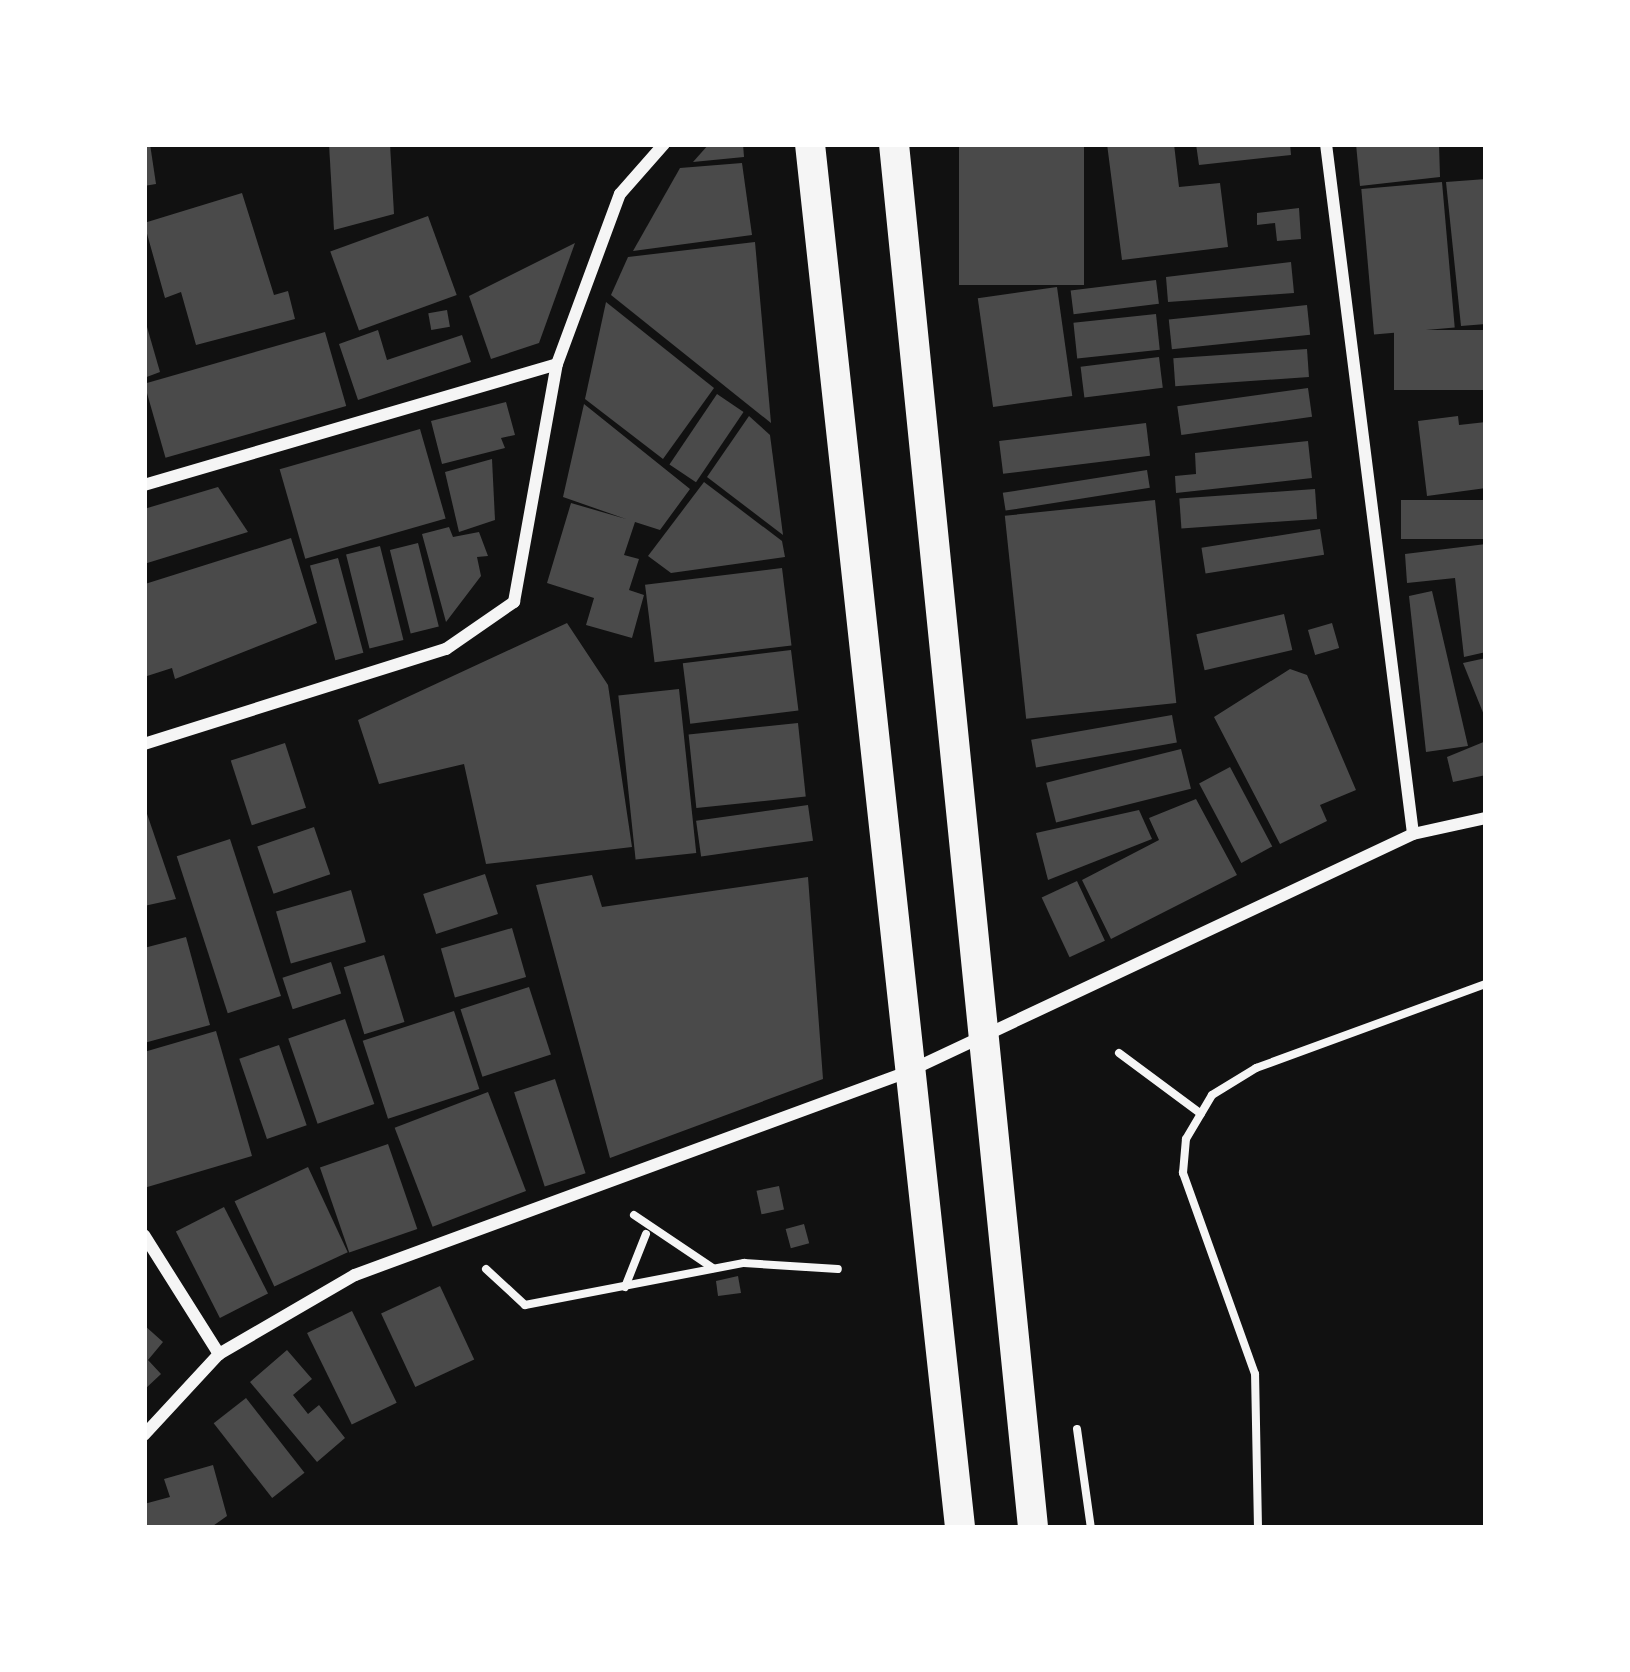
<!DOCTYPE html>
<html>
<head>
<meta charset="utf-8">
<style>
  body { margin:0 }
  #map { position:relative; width:1630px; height:1672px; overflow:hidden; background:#111; font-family:"Playfair Display",serif }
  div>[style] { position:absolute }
  .building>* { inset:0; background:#4a4a4a; transform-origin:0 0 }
  .path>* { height:8px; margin:-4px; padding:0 4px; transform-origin:4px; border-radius:4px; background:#f5f5f5 }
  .minor>* { height:12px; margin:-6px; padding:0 6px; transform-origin:6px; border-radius:6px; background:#f5f5f5 }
  .primary>* { height:30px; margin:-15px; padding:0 15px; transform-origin:15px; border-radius:15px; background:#f5f5f5 }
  span { translate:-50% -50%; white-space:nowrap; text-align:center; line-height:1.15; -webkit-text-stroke:9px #fff; paint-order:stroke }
  .frame { position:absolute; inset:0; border:147px solid #fff; pointer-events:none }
</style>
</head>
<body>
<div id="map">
  <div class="building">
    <div style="clip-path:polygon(144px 144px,150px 144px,156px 184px,144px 186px)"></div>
    <div style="clip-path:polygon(329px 144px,390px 144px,394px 214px,334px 230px)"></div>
    <div style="clip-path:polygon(709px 144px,743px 144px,744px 157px,693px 162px)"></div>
    <div style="left:959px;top:144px;width:125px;height:141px"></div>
    <div style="clip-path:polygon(1107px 144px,1174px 144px,1179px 187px,1220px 183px,1228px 247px,1122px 260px)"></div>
    <div style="clip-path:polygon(1196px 144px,1290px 144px,1291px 155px,1199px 165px)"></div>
    <div style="clip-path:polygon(1356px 144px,1439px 144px,1440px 177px,1360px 186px)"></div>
    <div style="clip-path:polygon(742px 163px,752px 235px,633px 251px,680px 168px)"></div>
    <div style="clip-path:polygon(1486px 179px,1486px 324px,1461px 326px,1446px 182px)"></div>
    <div style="left:1442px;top:182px;width:146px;height:81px;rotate:85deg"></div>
    <div style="clip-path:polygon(242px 193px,274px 295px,288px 291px,295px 319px,196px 345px,181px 292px,165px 298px,144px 223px)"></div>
    <div style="clip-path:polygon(1299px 208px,1301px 239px,1277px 241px,1275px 223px,1257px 225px,1257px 213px)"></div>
    <div style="left:428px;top:216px;width:84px;height:104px;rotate:70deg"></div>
    <div style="clip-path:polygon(755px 242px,771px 423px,611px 295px,628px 257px)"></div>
    <div style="clip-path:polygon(575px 243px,539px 343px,491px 359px,469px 296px)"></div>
    <div style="clip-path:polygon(1291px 262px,1294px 293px,1168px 302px,1166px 277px)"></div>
    <div style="left:1156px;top:280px;width:24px;height:86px;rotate:83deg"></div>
    <div style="left:1057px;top:287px;width:110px;height:80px;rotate:82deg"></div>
    <div style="clip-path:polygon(606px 302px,714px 388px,663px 459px,585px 399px)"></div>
    <div style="left:1307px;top:305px;width:30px;height:139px;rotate:84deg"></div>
    <div style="left:447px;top:310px;width:17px;height:19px;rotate:80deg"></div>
    <div style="left:1156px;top:314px;width:36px;height:83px;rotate:84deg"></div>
    <div style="clip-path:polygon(145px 320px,160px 372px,144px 378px,144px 321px)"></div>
    <div style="clip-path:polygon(378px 330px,387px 360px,462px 335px,471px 362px,358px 400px,339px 344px)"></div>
    <div style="left:1486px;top:330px;width:60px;height:92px;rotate:90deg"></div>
    <div style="left:325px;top:332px;width:77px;height:188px;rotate:74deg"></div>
    <div style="left:1307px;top:349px;width:28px;height:134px;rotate:86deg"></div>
    <div style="left:1159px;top:357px;width:31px;height:79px;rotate:83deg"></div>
    <div style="left:1308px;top:388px;width:29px;height:132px;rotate:82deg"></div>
    <div style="left:717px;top:394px;width:32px;height:85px;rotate:34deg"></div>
    <div style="clip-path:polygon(506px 402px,515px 435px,501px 438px,505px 448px,442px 464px,431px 421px)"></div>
    <div style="clip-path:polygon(584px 404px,690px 489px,660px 530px,635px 522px,624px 555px,639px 559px,629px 590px,644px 595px,632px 638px,586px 625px,594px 598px,547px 583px,571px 503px,626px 519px,563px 497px)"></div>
    <div style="clip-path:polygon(749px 416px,770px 435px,783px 535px,707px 477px)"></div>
    <div style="clip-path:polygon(1458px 416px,1459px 425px,1486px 422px,1486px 488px,1427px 496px,1418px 421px)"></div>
    <div style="left:1146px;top:423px;width:33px;height:148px;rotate:83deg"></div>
    <div style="left:420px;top:429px;width:93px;height:146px;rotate:74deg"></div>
    <div style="clip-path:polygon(1308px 441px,1312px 478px,1176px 493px,1175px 476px,1196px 474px,1195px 453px)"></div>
    <div style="clip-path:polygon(492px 459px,495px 520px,459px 532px,445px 472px)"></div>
    <div style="left:1147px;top:470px;width:18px;height:146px;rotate:81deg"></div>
    <div style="clip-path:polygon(704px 482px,782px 541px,785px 557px,671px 573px,648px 556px)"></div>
    <div style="clip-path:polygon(218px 487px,248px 532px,144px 564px,144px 509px)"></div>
    <div style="left:1315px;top:489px;width:30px;height:136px;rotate:86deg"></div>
    <div style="left:1155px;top:500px;width:204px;height:151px;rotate:84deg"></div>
    <div style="left:1486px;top:500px;width:39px;height:85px;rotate:90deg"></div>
    <div style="clip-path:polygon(449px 527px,453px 537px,479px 532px,488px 556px,477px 557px,481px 576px,446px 622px,422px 534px)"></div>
    <div style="left:1320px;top:529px;width:26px;height:120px;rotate:81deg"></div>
    <div style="clip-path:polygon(291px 538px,317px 623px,175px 679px,172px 668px,144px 677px,145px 584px)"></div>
    <div style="left:418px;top:543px;width:86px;height:29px;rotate:76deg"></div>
    <div style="clip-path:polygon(1486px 544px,1486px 652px,1464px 657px,1455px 578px,1407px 583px,1405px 554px)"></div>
    <div style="left:380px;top:546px;width:97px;height:35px;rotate:76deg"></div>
    <div style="left:338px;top:558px;width:98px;height:29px;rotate:75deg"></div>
    <div style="left:782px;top:568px;width:78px;height:138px;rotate:83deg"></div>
    <div style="clip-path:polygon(1432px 591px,1468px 746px,1426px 752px,1409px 596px)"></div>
    <div style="left:1284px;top:614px;width:37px;height:90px;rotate:77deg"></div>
    <div style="clip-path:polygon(567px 623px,608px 685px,632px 847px,486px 864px,464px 764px,379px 784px,358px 720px)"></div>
    <div style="left:1332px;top:623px;width:26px;height:25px;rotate:74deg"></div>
    <div style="left:791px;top:650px;width:61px;height:109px;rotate:83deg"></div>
    <div style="clip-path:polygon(1486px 658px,1486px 720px,1463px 663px)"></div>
    <div style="clip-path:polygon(1290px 669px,1307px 675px,1356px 790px,1320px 805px,1327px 821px,1280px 844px,1214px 717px)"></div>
    <div style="left:679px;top:689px;width:165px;height:61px;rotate:84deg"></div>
    <div style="left:1172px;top:715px;width:28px;height:143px;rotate:80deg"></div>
    <div style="left:798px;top:723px;width:74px;height:110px;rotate:84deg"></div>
    <div style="clip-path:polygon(1486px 741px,1486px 775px,1453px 782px,1447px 757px)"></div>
    <div style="left:285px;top:743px;width:68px;height:57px;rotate:72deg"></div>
    <div style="left:1181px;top:749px;width:41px;height:139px;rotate:76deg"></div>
    <div style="left:1230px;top:767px;width:90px;height:35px;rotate:62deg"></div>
    <div style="clip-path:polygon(1196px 799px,1237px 875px,1111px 939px,1082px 880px,1159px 840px,1149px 818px)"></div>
    <div style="clip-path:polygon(144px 805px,176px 899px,144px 906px)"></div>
    <div style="left:808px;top:805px;width:36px;height:113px;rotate:82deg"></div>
    <div style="clip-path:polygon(1139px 810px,1152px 839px,1048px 880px,1036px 833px)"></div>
    <div style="left:314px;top:827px;width:50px;height:60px;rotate:71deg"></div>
    <div style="left:230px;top:839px;width:165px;height:56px;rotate:72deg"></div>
    <div style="left:485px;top:874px;width:42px;height:65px;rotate:72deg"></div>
    <div style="clip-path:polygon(592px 875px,602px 907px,808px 877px,823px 1079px,610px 1158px,536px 885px)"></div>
    <div style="left:1077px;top:881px;width:66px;height:39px;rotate:65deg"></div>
    <div style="left:351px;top:890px;width:54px;height:78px;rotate:74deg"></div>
    <div style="left:512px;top:928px;width:51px;height:74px;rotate:74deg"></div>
    <div style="clip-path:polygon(186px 937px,210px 1025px,144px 1043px,144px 948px)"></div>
    <div style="left:384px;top:955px;width:70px;height:42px;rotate:73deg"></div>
    <div style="left:331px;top:962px;width:33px;height:51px;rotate:72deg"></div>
    <div style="left:529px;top:987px;width:71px;height:72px;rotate:72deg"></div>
    <div style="left:454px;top:1011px;width:82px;height:96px;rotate:72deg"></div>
    <div style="left:345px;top:1019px;width:90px;height:60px;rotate:71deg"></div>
    <div style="clip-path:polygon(216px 1031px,252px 1156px,144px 1188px,144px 1052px)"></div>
    <div style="left:279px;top:1045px;width:85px;height:42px;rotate:71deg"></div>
    <div style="left:555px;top:1079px;width:99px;height:43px;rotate:72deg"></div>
    <div style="left:488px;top:1092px;width:106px;height:100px;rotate:69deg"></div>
    <div style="left:388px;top:1144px;width:90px;height:72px;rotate:71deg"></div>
    <div style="left:308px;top:1167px;width:94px;height:81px;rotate:65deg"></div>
    <div style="left:779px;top:1186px;width:24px;height:23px;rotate:78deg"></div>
    <div style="left:224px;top:1207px;width:97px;height:54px;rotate:63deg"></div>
    <div style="left:804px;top:1224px;width:20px;height:19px;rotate:75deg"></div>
    <div style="clip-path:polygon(738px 1276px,741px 1293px,718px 1296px,716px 1281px)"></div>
    <div style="left:440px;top:1286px;width:81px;height:65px;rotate:65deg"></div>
    <div style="left:352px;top:1311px;width:102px;height:50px;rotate:64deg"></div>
    <div style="clip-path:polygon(144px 1325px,163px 1342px,148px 1360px,161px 1374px,144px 1390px)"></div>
    <div style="clip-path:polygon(287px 1350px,312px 1379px,293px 1395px,308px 1414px,319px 1405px,345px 1438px,317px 1462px,250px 1382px)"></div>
    <div style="left:246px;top:1398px;width:95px;height:41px;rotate:52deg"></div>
    <div style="clip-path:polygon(213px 1465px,227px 1516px,210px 1528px,144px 1528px,144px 1504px,170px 1497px,164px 1479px)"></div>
  </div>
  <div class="path">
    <div style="left:1119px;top:1053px;width:102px;rotate:36.6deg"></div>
    <div style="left:634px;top:1215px;width:95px;rotate:33.9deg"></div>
    <div style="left:486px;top:1269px;width:53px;rotate:42.7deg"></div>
    <div style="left:525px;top:1305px;width:223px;rotate:-10.9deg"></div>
    <div style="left:744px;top:1263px;width:94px;rotate:3.7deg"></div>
    <div style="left:625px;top:1287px;width:57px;rotate:-68.4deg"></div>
    <div style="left:1077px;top:1429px;width:100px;rotate:82deg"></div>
    <div style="left:1258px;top:1528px;width:154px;rotate:-91.1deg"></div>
    <div style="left:1255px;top:1374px;width:214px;rotate:-109.7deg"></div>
    <div style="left:1183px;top:1173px;width:34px;rotate:-85deg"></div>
    <div style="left:1186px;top:1139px;width:51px;rotate:-59.4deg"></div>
    <div style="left:1212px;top:1095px;width:52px;rotate:-31.5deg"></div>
    <div style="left:1256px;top:1068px;width:245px;rotate:-20.1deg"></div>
  </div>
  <div class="minor">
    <div style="left:1326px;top:144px;width:695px;rotate:82.81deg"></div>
    <div style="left:144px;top:485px;width:430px;rotate:-16.3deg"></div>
    <div style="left:557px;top:364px;width:181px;rotate:-69.7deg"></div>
    <div style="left:620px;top:194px;width:67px;rotate:-48.7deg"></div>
    <div style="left:144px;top:744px;width:317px;rotate:-17.5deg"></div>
    <div style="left:446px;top:649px;width:83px;rotate:-34.7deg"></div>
    <div style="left:514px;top:602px;width:242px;rotate:-79.8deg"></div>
    <div style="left:144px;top:1235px;width:141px;rotate:57.8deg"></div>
    <div style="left:144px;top:1435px;width:110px;rotate:-47.2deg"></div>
    <div style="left:219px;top:1354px;width:157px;rotate:-30.2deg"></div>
    <div style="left:355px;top:1275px;width:588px;rotate:-20.19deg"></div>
    <div style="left:907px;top:1072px;width:559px;rotate:-25.19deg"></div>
    <div style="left:1413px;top:834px;width:75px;rotate:-12.4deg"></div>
  </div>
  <div class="primary">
    <div style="left:810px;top:144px;width:1392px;rotate:83.81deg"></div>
    <div style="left:894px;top:144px;width:1391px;rotate:84.26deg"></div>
  </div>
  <div class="frame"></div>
</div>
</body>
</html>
